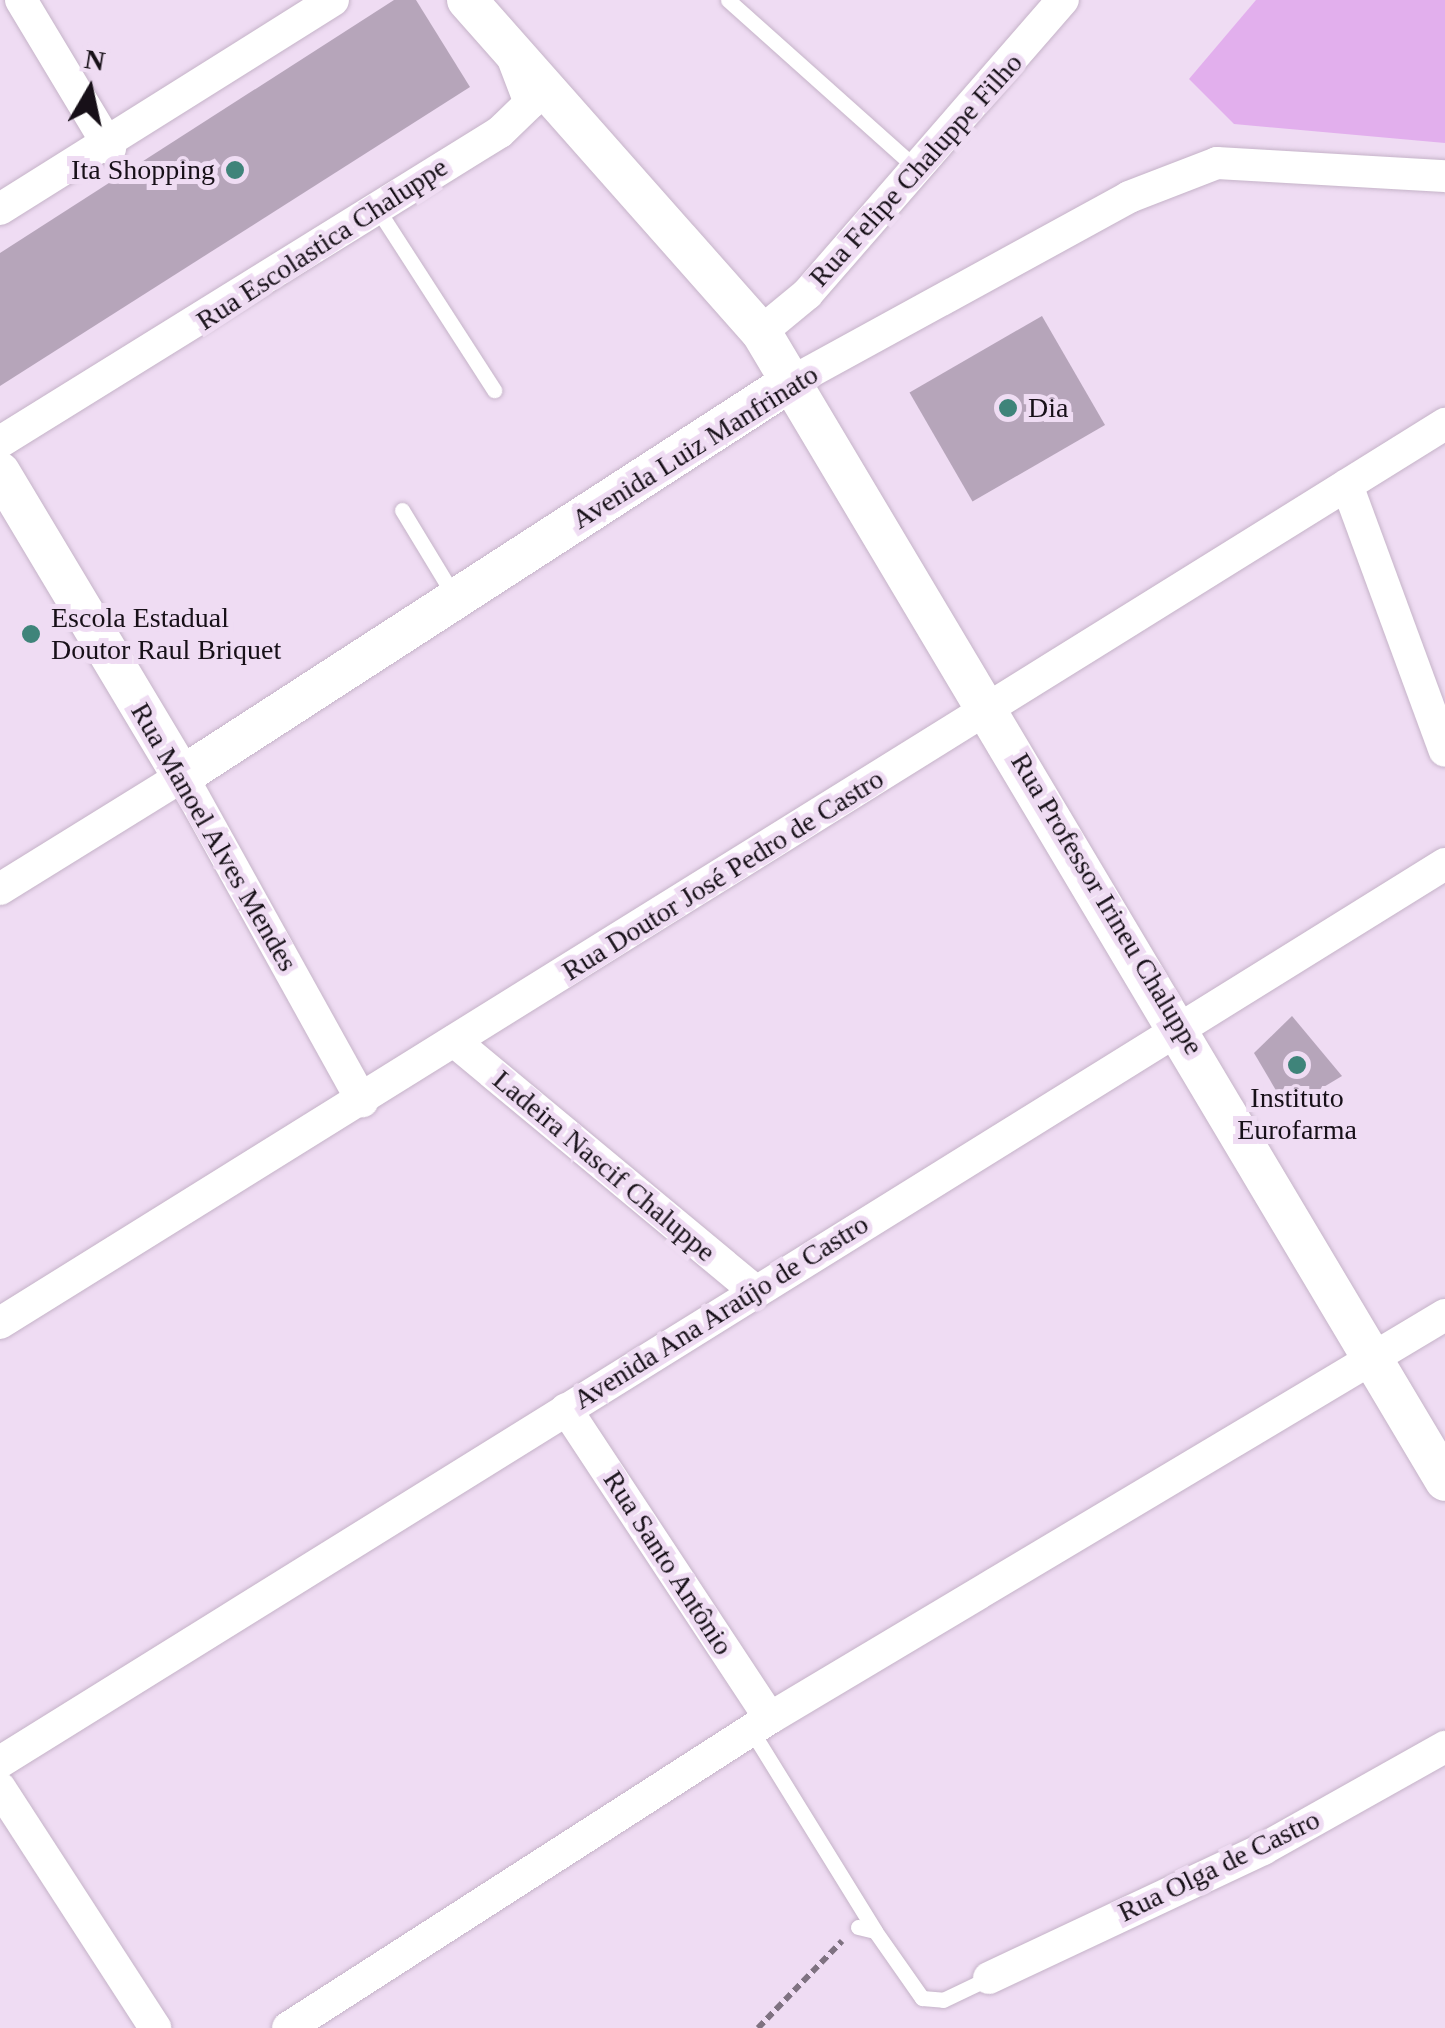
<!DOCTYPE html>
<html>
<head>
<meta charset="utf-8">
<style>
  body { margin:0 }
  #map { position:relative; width:1445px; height:2028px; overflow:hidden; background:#efdcf3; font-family:"Times New Roman",serif }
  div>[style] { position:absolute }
  .green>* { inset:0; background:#e2afed }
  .building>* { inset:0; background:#b6a5ba; transform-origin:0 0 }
  .path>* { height:6px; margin-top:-3px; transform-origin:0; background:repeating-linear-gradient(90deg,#7f7281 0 8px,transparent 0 13px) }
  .roads { filter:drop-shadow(0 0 2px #c5b3c8) drop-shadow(0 0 2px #c5b3c8) }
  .service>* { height:15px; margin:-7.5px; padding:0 7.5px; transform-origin:7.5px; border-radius:7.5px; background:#fff }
  .minor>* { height:32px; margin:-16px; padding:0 16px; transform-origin:16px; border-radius:16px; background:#fff }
  .tertiary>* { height:40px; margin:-20px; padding:0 20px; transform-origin:20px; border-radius:20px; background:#fff }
  .dots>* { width:28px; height:28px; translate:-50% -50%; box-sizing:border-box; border:5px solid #efdcf3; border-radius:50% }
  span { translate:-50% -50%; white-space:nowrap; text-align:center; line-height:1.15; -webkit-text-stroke:10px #efdcf3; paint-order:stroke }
  .poi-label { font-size:28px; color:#171018 }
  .right { translate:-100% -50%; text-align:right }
  .left { translate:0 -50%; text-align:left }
  .street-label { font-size:28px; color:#171018 }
  .north { position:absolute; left:40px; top:40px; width:100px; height:100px; -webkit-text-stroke:8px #efdcf3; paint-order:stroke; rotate:9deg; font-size:28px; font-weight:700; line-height:40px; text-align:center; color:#171018 }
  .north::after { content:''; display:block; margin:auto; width:35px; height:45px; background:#171018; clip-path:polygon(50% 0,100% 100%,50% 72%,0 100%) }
</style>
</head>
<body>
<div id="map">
  <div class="green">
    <div style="clip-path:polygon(1256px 0,1445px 0,1445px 143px,1234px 124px,1189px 79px)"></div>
  </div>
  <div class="building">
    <div style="clip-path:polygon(394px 0,416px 0,470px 87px,0 386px,0 253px)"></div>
    <div style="left:1042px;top:316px;width:126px;height:153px;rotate:60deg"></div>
    <div style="clip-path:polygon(1292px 1016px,1342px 1076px,1287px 1109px,1254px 1053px)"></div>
  </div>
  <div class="path">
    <div style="left:758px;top:2028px;width:121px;rotate:-46deg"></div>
  </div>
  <div class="roads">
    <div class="service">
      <div style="left:728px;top:0;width:255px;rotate:41.8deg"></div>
      <div style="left:380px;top:213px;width:211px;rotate:57.2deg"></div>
      <div style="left:402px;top:510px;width:100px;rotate:58.8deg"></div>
      <div style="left:751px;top:1730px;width:236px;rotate:58.3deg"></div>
      <div style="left:858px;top:1927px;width:17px;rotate:13deg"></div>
      <div style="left:875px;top:1931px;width:82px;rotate:55deg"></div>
      <div style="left:922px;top:1998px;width:21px;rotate:5deg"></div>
      <div style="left:943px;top:2000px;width:51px;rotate:-25.6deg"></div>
    </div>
    <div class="minor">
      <div style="left:21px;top:0;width:173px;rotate:59deg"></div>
      <div style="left:0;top:209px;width:393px;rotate:-32.1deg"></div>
      <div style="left:761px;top:332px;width:60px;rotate:-39.6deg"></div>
      <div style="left:807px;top:294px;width:390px;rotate:-49deg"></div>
      <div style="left:786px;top:385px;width:391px;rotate:-28.7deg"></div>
      <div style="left:1129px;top:197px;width:94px;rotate:-21.1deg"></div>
      <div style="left:1217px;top:163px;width:228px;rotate:3.3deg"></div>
      <div style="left:0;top:442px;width:588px;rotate:-31.8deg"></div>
      <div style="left:500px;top:132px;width:42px;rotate:-44deg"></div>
      <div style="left:530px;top:103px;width:45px;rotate:-110.9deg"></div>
      <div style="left:1347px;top:485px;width:283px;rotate:69.8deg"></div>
      <div style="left:0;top:889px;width:214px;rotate:-31.8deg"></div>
      <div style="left:182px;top:776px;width:372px;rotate:61deg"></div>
      <div style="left:454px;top:1041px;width:390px;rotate:39.7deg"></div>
      <div style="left:0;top:1323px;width:1702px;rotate:-31.89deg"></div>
      <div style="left:566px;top:1409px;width:370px;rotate:56.6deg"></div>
      <div style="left:0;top:1762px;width:1701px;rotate:-31.86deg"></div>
      <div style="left:0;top:1788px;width:286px;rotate:57.1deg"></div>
      <div style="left:989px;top:1978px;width:303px;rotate:-25.2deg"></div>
      <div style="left:1263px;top:1849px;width:209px;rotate:-29.3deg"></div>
      <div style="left:288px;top:2028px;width:573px;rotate:-32.75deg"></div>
      <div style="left:770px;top:1718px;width:786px;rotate:-30.84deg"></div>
    </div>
    <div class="tertiary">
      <div style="left:467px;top:0;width:443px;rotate:48.5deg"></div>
      <div style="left:761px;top:332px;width:1337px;rotate:59.23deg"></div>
      <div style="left:0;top:472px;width:354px;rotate:59.1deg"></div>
      <div style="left:182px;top:776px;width:720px;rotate:-32.92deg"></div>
    </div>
  </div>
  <div class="dots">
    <div style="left:235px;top:170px;background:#3f847a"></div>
    <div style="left:1008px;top:408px;background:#3f847a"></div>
    <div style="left:31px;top:634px;background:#3f847a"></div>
    <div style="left:1297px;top:1065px;background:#3f847a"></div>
  </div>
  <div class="poi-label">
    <span class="right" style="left:215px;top:170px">Ita Shopping</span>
    <span class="left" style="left:1028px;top:408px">Dia</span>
    <span class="left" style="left:51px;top:634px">Escola Estadual<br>Doutor Raul Briquet</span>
    <span style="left:1297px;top:1114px">Instituto<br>Eurofarma</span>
  </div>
  <div class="street-label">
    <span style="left:916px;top:170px;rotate:-48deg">Rua Felipe Chaluppe Filho</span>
    <span style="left:322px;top:244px;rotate:-33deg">Rua Escolastica Chaluppe</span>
    <span style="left:695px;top:447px;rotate:-32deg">Avenida Luiz Manfrinato</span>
    <span style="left:214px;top:837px;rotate:60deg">Rua Manoel Alves Mendes</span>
    <span style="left:723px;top:875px;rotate:-32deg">Rua Doutor José Pedro de Castro</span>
    <span style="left:1107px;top:904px;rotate:59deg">Rua Professor Irineu Chaluppe</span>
    <span style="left:604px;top:1166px;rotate:40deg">Ladeira Nascif Chaluppe</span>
    <span style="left:721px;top:1312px;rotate:-32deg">Avenida Ana Araújo de Castro</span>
    <span style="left:668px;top:1563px;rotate:57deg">Rua Santo Antônio</span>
    <span style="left:1219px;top:1866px;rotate:-26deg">Rua Olga de Castro</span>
  </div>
  <div class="north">N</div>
</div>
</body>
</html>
